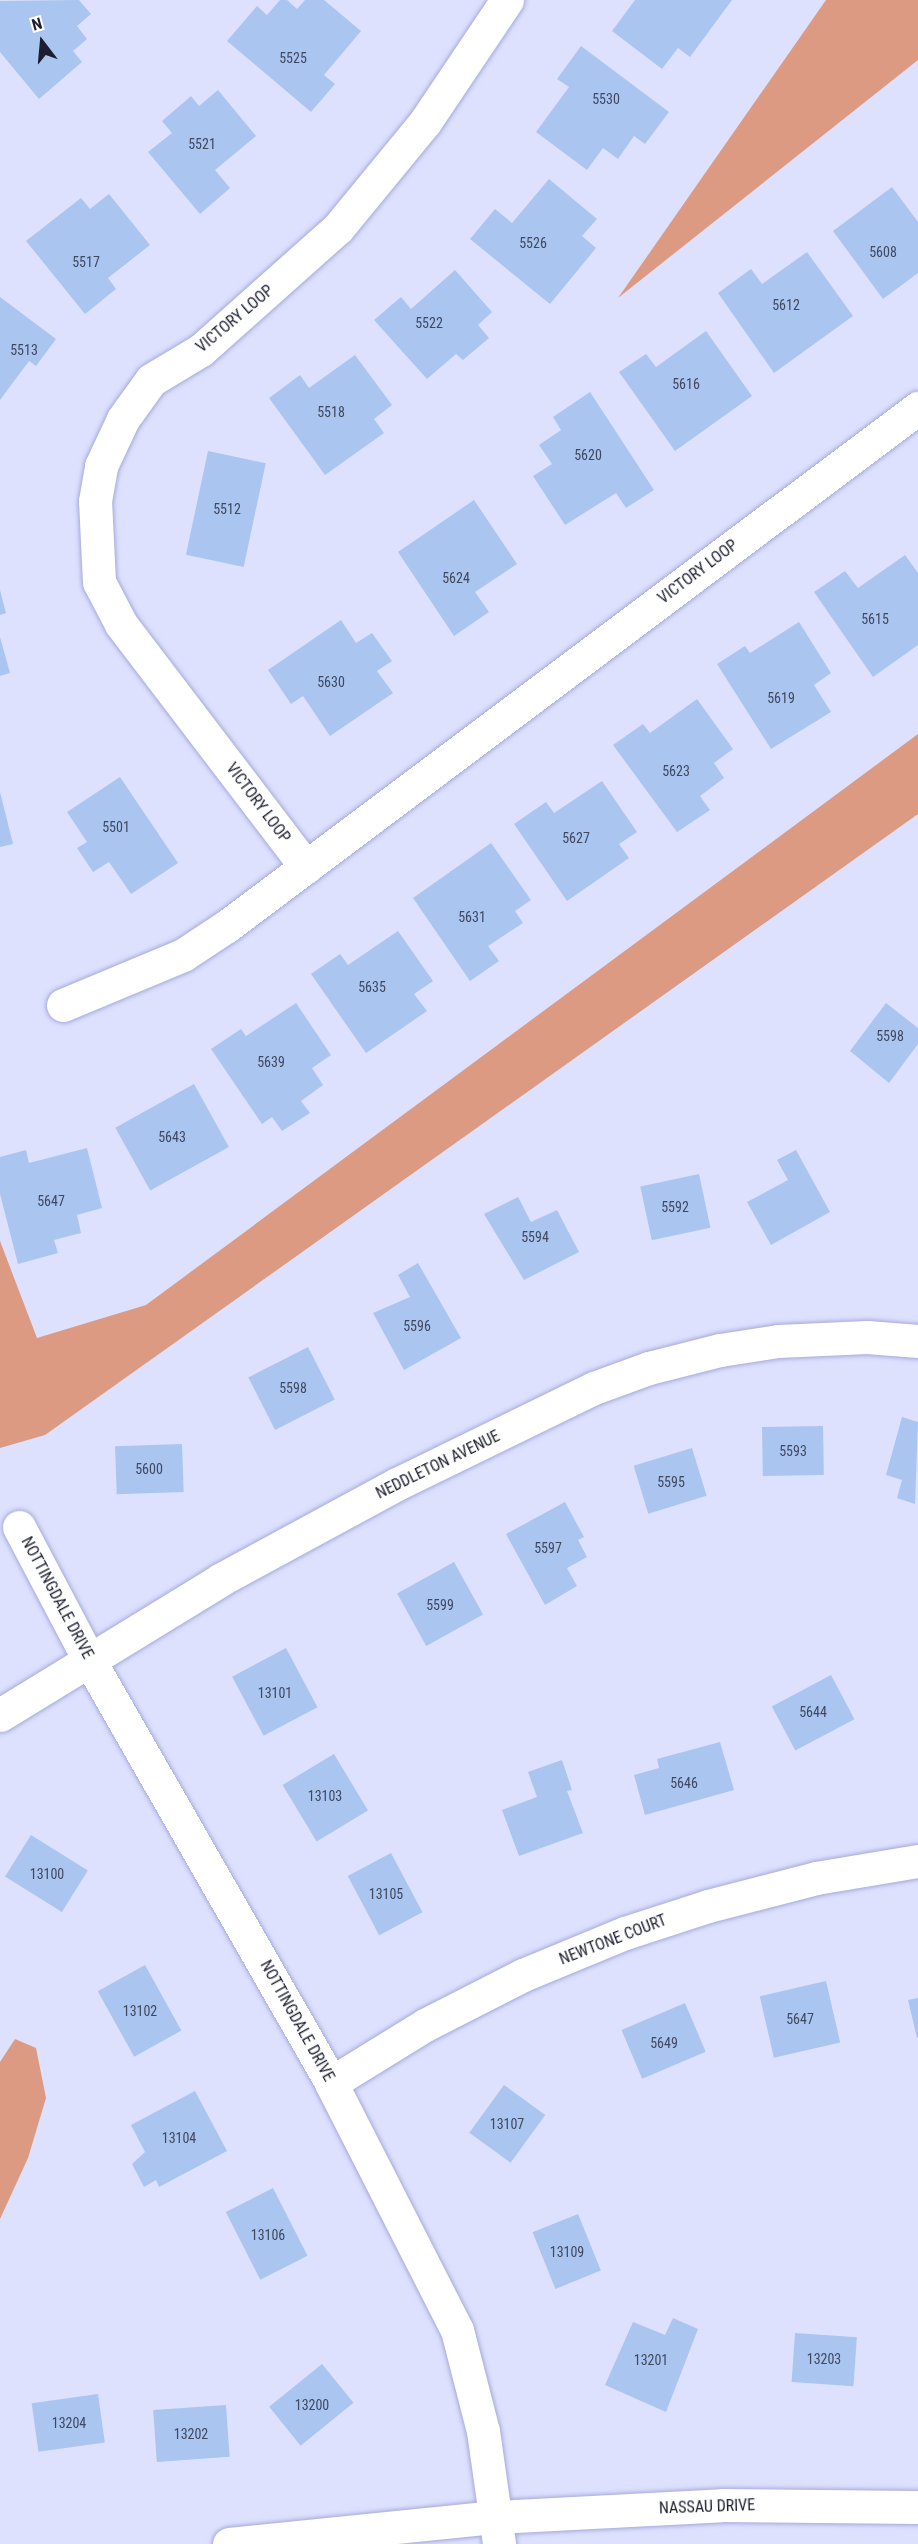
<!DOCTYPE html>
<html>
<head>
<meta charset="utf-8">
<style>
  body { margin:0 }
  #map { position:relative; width:918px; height:2544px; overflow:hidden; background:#dde1fe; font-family:"Roboto Condensed",sans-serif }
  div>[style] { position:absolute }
  .forest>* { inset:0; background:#dc9a83 }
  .building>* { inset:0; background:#aac5f0; transform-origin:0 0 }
  .roads { filter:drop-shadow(0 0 2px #a6aada) drop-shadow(0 0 2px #a6aada) }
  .minor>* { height:33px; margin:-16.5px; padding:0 16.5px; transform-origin:16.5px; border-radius:16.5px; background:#fff }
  span { translate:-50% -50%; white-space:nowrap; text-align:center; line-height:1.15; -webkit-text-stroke:5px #fff; paint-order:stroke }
  .number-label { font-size:14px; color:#40485f }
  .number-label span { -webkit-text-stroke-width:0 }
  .street-label { font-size:16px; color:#1c1e2f }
  .north { position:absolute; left:12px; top:12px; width:60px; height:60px; -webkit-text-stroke:4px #fff; paint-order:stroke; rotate:344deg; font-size:16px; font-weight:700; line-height:24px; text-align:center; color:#1c1e2f }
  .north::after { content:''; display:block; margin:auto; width:21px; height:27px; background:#1c1e2f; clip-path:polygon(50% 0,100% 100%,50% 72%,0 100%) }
</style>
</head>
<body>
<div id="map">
  <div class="forest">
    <div style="clip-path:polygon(826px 0,918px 0,918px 60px,618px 298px)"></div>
    <div style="clip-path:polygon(918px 734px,918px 814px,45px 1435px,0 1448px,0 1241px,37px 1338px,146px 1305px)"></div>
    <div style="clip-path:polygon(15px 2039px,36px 2048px,46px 2098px,28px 2158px,0 2219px,0 2062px)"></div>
  </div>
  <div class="building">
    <div style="clip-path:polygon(79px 0,91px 14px,77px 26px,87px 39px,73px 51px,82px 62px,39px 99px,0 52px,0 1px)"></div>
    <div style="clip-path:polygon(280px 0,287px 0,297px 9px,305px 0,324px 0,361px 31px,324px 75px,335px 84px,311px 112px,227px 41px,257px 6px,267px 15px)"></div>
    <div style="clip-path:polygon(635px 0,732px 0,690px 57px,678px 48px,662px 69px,612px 31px)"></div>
    <div style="clip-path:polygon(581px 46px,669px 112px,645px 144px,634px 136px,618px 159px,603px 148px,587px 170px,536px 132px,569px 87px,557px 79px)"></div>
    <div style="clip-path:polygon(218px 90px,256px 136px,215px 170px,230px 188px,200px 214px,148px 152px,172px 133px,162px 121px,191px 96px,199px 106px)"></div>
    <div style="clip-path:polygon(549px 179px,597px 219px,582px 236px,596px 248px,550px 304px,470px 239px,495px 209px,512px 223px)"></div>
    <div style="clip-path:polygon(892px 187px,918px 222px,918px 273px,883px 299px,833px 231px)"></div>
    <div style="clip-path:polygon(109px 194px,150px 245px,108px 278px,116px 289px,85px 314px,26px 241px,81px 198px,90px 209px)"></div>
    <div style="clip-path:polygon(807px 252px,853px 316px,774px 373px,718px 293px,751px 269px,762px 284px)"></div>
    <div style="clip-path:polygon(455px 270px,492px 312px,478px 325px,489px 338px,463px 360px,456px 354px,427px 379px,374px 320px,401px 297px,411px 309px)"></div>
    <div style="clip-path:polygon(0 297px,56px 339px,36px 366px,29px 361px,0 400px)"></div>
    <div style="clip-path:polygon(706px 331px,752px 396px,675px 451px,619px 372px,646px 354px,656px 367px)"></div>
    <div style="clip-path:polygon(355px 355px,392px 405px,374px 419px,384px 433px,325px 475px,269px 398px,300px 375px,309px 388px)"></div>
    <div style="clip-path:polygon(590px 392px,654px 490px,626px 508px,616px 493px,565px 525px,533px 476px,552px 464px,539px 445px,561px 430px,553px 417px)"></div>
    <div style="left:208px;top:451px;width:59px;height:106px;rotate:12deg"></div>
    <div style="clip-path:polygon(474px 500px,517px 564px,475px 592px,489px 612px,454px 636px,398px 552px)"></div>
    <div style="clip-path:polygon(905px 555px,918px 573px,918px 645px,873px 677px,814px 592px,845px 571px,858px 588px)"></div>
    <div style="clip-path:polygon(0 590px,6px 613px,0 615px)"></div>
    <div style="clip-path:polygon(341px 620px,356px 643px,372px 633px,392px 661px,377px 671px,393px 693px,330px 736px,303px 696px,291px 704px,268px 670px)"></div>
    <div style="clip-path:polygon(799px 622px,831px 673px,814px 685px,831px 712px,771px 749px,717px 664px,745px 646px,750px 653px)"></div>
    <div style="clip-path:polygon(0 637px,10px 673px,0 676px)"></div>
    <div style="clip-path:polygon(697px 699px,733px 749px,714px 763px,724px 778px,700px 796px,710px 810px,677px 832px,613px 745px,643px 724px,650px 733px)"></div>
    <div style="clip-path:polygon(120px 777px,178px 863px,131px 894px,109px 862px,93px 872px,77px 848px,87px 842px,67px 812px)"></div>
    <div style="clip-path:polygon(602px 781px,637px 832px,619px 844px,629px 858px,567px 901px,514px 824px,546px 802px,554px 813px)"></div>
    <div style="clip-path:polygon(0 792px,13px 844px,0 847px)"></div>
    <div style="clip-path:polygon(491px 843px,531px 900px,515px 911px,523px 923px,488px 946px,499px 961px,470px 981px,413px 898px)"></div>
    <div style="clip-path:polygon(398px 931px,433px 981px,414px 994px,427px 1011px,366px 1053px,311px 974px,340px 954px,348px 965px)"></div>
    <div style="clip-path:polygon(296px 1003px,331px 1055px,312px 1068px,323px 1085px,301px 1101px,310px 1113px,282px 1131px,272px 1117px,262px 1124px,211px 1049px,241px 1029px,246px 1036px)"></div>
    <div style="clip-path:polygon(886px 1003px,918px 1028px,918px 1044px,889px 1083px,850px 1051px)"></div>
    <div style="left:194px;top:1084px;width:72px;height:90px;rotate:61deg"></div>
    <div style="clip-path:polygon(87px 1148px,102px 1208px,77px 1215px,81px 1233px,54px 1240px,58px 1253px,18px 1264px,0 1194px,0 1157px,26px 1150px,29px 1163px)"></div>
    <div style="clip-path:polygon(796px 1150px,830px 1212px,771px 1245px,747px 1202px,788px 1180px,777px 1160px)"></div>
    <div style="left:699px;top:1174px;width:55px;height:60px;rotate:78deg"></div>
    <div style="clip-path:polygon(518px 1197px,531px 1222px,557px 1210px,579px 1252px,524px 1280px,484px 1214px)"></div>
    <div style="clip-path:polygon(418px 1263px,461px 1338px,404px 1370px,373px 1313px,410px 1297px,398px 1275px)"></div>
    <div style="left:308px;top:1347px;width:59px;height:67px;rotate:63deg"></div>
    <div style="clip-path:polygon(902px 1417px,918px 1422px,915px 1504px,897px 1498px,902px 1480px,886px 1475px)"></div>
    <div style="left:823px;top:1426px;width:49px;height:61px;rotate:89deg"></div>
    <div style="left:182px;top:1444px;width:48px;height:67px;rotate:88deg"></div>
    <div style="left:692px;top:1448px;width:50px;height:61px;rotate:73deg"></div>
    <div style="clip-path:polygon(565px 1502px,584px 1537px,578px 1540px,587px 1557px,567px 1568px,577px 1586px,545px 1605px,506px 1534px)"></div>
    <div style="left:454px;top:1562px;width:60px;height:65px;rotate:61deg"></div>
    <div style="left:286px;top:1648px;width:67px;height:61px;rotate:62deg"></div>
    <div style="left:831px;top:1675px;width:50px;height:67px;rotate:62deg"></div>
    <div style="clip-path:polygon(720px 1742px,734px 1790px,645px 1815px,634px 1775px,659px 1768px,657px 1759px)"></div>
    <div style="left:334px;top:1754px;width:66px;height:60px;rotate:59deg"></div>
    <div style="clip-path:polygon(562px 1760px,572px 1790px,567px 1791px,583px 1833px,519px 1856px,502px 1810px,537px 1797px,528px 1772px)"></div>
    <div style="left:31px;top:1835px;width:67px;height:49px;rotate:32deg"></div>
    <div style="left:391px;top:1853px;width:67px;height:49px;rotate:62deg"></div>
    <div style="left:145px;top:1965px;width:75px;height:54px;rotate:61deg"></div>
    <div style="left:826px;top:1981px;width:63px;height:68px;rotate:77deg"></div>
    <div style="clip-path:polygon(918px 1998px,918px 2037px,917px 2038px,908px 2000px)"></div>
    <div style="left:685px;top:2003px;width:53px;height:69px;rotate:67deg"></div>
    <div style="left:504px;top:2085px;width:51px;height:59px;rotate:36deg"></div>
    <div style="clip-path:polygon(195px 2091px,227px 2151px,159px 2187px,156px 2180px,144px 2187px,132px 2164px,145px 2152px,131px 2125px)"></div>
    <div style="left:273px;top:2188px;width:76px;height:53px;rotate:63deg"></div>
    <div style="left:578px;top:2214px;width:61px;height:49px;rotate:68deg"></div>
    <div style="clip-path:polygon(673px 2318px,698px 2329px,666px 2412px,605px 2385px,633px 2322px,665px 2335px)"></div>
    <div style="left:795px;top:2333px;width:62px;height:49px;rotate:4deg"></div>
    <div style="left:322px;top:2364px;width:50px;height:68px;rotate:51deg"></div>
    <div style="left:98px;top:2394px;width:49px;height:67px;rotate:82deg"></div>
    <div style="left:226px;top:2405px;width:52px;height:73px;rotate:86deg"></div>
  </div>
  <div class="roads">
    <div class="minor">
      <div style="left:306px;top:867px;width:305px;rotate:-127.3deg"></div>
      <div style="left:121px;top:624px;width:47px;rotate:-117.6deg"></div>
      <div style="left:99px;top:582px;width:81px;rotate:-92.8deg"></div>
      <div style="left:95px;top:501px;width:36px;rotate:-80deg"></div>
      <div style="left:101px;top:466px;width:52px;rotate:-64.9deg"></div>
      <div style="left:123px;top:419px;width:48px;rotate:-54.3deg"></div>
      <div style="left:151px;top:380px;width:58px;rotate:-31deg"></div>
      <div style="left:201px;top:350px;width:183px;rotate:-41.7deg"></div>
      <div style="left:338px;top:228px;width:137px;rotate:-50.6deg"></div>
      <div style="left:425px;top:122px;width:147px;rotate:-56.1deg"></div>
      <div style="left:63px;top:1005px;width:130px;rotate:-22.6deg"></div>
      <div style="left:183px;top:955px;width:53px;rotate:-33.4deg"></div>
      <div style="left:227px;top:926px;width:864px;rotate:-36.86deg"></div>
      <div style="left:19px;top:1527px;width:148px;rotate:62.2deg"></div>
      <div style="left:88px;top:1658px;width:490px;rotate:60.2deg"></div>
      <div style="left:331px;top:2083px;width:277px;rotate:63deg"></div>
      <div style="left:457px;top:2330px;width:104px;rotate:75.6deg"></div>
      <div style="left:483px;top:2431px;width:114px;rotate:81.9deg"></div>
      <div style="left:0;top:1715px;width:258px;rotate:-31.5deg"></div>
      <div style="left:220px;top:1580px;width:201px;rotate:-28.5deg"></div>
      <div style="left:397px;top:1484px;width:219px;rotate:-26deg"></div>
      <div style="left:594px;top:1388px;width:59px;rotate:-20deg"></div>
      <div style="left:649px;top:1368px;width:73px;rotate:-14.2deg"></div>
      <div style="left:720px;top:1350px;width:59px;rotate:-8.8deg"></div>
      <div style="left:778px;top:1341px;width:89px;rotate:-2.6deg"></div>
      <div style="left:867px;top:1337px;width:51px;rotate:4.5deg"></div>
      <div style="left:331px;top:2083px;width:110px;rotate:-31.7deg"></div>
      <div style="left:425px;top:2025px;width:110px;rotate:-27deg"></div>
      <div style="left:523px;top:1975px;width:110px;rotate:-22.4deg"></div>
      <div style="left:625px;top:1933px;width:87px;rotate:-18deg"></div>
      <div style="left:708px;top:1906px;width:112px;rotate:-14.5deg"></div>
      <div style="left:816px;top:1878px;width:103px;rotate:-9.5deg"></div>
      <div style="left:229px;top:2544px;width:268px;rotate:-5.8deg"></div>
      <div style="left:496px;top:2517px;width:226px;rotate:-3deg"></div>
      <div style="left:722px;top:2505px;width:196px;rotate:0.6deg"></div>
    </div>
  </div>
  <div class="number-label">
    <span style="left:293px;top:58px">5525</span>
    <span style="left:606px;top:99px">5530</span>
    <span style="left:202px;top:144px">5521</span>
    <span style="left:533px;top:243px">5526</span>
    <span style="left:883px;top:252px">5608</span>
    <span style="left:86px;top:262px">5517</span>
    <span style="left:786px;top:305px">5612</span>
    <span style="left:429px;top:323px">5522</span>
    <span style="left:24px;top:350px">5513</span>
    <span style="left:686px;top:384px">5616</span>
    <span style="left:331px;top:412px">5518</span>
    <span style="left:588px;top:455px">5620</span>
    <span style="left:227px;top:509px">5512</span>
    <span style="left:456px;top:578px">5624</span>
    <span style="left:875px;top:619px">5615</span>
    <span style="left:331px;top:682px">5630</span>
    <span style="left:781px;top:698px">5619</span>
    <span style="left:676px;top:771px">5623</span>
    <span style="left:116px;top:827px">5501</span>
    <span style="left:576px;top:838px">5627</span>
    <span style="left:472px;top:917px">5631</span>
    <span style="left:372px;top:987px">5635</span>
    <span style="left:890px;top:1036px">5598</span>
    <span style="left:271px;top:1062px">5639</span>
    <span style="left:172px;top:1137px">5643</span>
    <span style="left:51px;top:1201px">5647</span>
    <span style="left:675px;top:1207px">5592</span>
    <span style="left:535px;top:1237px">5594</span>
    <span style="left:417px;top:1326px">5596</span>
    <span style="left:293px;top:1388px">5598</span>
    <span style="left:793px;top:1451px">5593</span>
    <span style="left:149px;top:1469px">5600</span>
    <span style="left:671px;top:1482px">5595</span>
    <span style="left:548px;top:1548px">5597</span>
    <span style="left:440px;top:1605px">5599</span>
    <span style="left:275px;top:1693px">13101</span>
    <span style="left:813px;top:1712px">5644</span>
    <span style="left:684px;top:1783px">5646</span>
    <span style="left:325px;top:1796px">13103</span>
    <span style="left:47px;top:1874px">13100</span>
    <span style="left:386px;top:1894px">13105</span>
    <span style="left:140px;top:2011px">13102</span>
    <span style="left:800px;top:2019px">5647</span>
    <span style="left:664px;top:2043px">5649</span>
    <span style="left:507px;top:2124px">13107</span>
    <span style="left:179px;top:2138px">13104</span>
    <span style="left:268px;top:2235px">13106</span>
    <span style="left:567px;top:2252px">13109</span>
    <span style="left:824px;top:2359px">13203</span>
    <span style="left:651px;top:2360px">13201</span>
    <span style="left:312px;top:2405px">13200</span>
    <span style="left:69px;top:2423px">13204</span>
    <span style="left:191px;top:2434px">13202</span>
  </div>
  <div class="street-label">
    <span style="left:235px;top:319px;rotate:-40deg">VICTORY LOOP</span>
    <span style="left:698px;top:572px;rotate:-37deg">VICTORY LOOP</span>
    <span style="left:258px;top:803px;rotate:53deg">VICTORY LOOP</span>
    <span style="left:438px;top:1465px;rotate:-26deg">NEDDLETON AVENUE</span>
    <span style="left:57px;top:1598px;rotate:62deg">NOTTINGDALE DRIVE</span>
    <span style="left:613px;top:1940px;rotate:-21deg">NEWTONE COURT</span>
    <span style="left:297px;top:2021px;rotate:61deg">NOTTINGDALE DRIVE</span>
    <span style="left:707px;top:2507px;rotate:-2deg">NASSAU DRIVE</span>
  </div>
  <div class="north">N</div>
</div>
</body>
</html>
